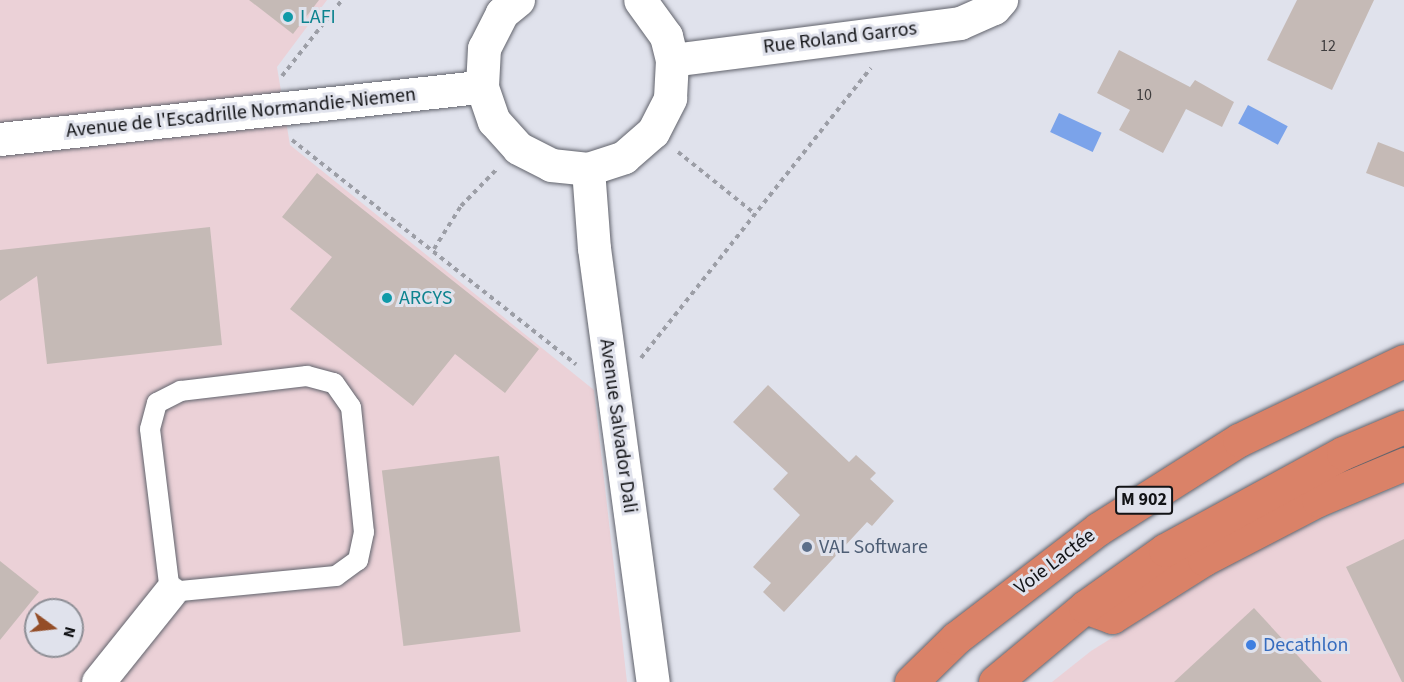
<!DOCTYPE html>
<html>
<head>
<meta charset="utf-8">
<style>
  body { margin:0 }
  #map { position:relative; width:1404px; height:682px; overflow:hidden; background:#e0e2ec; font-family:"Source Sans 3",sans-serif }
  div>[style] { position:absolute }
  .commercial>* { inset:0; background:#ebd1d7 }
  .water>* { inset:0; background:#7ba3ea; transform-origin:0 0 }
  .building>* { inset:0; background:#c5bab6; transform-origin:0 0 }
  .path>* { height:4px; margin-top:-2px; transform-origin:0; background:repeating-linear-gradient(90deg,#9c9ea6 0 4.5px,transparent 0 9px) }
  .roads { filter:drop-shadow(0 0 2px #61636c) drop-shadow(0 0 2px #61636c) }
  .service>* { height:20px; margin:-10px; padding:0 10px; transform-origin:10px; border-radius:10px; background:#fff }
  .minor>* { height:33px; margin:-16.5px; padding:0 16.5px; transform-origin:16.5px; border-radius:16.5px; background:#fff }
  .trunk>* { height:33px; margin:-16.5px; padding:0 16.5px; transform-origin:16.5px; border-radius:16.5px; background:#da8268 }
  .dots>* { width:16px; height:16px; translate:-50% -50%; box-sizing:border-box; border:3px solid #e0e2ec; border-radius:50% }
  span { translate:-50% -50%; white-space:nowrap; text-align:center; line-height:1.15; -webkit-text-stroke:6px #e0e2ec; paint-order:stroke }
  .number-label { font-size:16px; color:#3f3d3e }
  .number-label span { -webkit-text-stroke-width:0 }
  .shield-label span { padding:2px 4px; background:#e0e2ec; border:2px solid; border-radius:4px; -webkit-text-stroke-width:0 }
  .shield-label { font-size:18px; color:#121316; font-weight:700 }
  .culture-label { font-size:20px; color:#0d838f }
  .left { translate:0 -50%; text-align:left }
  .street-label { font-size:20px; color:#121316 }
  .service-label { font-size:20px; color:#4e5e75 }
  .shop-label { font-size:20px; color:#366cbe }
  .north { position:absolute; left:24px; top:598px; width:60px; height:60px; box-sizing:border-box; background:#e0e2ec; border:2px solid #8e8f96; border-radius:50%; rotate:105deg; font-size:16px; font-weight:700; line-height:24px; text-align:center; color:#121316 }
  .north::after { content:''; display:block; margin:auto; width:21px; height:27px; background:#944d27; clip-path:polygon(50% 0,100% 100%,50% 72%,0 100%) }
</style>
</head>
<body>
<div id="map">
  <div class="commercial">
    <div style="clip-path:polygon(evenodd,0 0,327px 0,277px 67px,290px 145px,594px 390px,627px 682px,0 682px,0 0,36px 610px,72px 610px,72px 646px,36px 646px,36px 610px)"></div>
    <div style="clip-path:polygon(1404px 484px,1404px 682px,1052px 682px,1091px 651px,1256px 548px)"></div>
  </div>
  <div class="water">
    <div style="left:1248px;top:105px;width:45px;height:21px;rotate:28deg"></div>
    <div style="left:1059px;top:113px;width:47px;height:21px;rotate:25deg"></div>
  </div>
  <div class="building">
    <div style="clip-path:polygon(249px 0,319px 0,293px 34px)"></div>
    <div style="clip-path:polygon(1297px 0,1374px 0,1332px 90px,1267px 60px)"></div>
    <div style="clip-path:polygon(1119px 50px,1190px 87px,1195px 80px,1234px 102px,1222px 127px,1186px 109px,1163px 153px,1119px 130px,1130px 110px,1097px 93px)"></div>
    <div style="clip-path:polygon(1378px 142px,1404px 152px,1404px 187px,1366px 173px)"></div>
    <div style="clip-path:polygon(317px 173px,539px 349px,505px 393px,455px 354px,413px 406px,290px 309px,332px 257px,282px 217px)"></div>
    <div style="clip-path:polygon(210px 227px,222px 345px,47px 364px,37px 276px,0 301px,0 250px)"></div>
    <div style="clip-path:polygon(768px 385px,849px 462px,856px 455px,876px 473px,870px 479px,894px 501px,872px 526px,867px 522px,784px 612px,763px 592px,771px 583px,753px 567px,800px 515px,773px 489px,788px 473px,733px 422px)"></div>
    <div style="left:499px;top:456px;width:177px;height:118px;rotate:83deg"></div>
    <div style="clip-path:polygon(1404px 539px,1404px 682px,1402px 682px,1346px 567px)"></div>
    <div style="clip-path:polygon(0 561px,39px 592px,0 640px)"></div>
    <div style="clip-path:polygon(1254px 608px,1322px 682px,1174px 682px)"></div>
  </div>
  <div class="path">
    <div style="left:282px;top:76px;width:97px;rotate:-51.7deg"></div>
    <div style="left:292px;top:140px;width:362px;rotate:38.3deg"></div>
    <div style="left:678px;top:152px;width:99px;rotate:38.8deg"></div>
    <div style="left:434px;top:249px;width:51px;rotate:-57.9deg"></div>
    <div style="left:461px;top:206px;width:50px;rotate:-45.8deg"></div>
    <div style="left:641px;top:358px;width:370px;rotate:-51.6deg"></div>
  </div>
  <div class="roads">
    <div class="service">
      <div style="left:307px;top:376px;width:28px;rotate:15deg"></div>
      <div style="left:334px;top:383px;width:29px;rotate:55deg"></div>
      <div style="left:351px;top:407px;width:126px;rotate:84.1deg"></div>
      <div style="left:364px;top:532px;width:29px;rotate:102deg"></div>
      <div style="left:358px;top:560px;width:27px;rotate:144deg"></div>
      <div style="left:336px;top:576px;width:167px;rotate:174.5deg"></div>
      <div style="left:170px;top:592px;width:164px;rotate:-97deg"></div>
      <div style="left:150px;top:429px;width:27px;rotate:-75deg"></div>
      <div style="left:157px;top:403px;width:27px;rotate:-27deg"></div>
      <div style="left:181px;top:391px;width:127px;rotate:-6.8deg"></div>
    </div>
    <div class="minor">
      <div style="left:518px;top:0;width:21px;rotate:141deg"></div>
      <div style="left:502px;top:13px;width:39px;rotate:117deg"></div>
      <div style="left:484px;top:48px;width:39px;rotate:93deg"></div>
      <div style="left:482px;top:87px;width:36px;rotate:71deg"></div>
      <div style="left:494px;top:121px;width:36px;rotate:48deg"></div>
      <div style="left:518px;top:148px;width:37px;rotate:27deg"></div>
      <div style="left:551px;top:165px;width:37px;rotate:6deg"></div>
      <div style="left:588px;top:169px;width:38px;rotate:-18deg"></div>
      <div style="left:624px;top:157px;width:38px;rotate:-41deg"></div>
      <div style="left:653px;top:132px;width:38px;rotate:-63deg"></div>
      <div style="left:670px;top:98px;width:38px;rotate:-87deg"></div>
      <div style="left:672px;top:60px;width:25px;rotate:-104deg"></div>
      <div style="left:666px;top:36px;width:44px;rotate:-125.8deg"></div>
      <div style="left:672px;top:60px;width:290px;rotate:-7.3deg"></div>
      <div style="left:960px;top:23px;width:37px;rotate:-24deg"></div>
      <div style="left:994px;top:8px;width:11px;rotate:-49deg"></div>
      <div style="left:0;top:139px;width:485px;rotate:-6.2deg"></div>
      <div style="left:588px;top:169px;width:79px;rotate:85.7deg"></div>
      <div style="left:594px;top:248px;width:438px;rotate:82.3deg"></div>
      <div style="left:98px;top:682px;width:115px;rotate:-51.3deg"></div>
    </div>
    <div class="trunk">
      <div style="left:1085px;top:607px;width:29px;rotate:20deg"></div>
      <div style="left:1112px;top:617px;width:109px;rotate:-32.2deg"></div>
      <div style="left:1204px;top:559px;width:128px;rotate:-27.4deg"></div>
      <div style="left:1318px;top:500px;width:93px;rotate:-22.7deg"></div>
      <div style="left:911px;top:682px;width:63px;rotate:-44.4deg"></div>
      <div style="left:956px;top:638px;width:179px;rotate:-37.5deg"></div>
      <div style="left:1098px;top:529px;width:167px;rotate:-32.3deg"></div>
      <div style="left:1239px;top:440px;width:183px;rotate:-25.6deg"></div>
      <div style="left:995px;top:682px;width:117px;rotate:-39.8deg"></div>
      <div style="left:1085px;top:607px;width:98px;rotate:-35.5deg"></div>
      <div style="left:1165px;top:550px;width:203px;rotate:-28.6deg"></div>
      <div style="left:1343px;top:453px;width:66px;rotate:-23.1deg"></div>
    </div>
  </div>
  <div class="dots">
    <div style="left:288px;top:17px;background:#0f9aa8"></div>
    <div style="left:387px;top:298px;background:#0f9aa8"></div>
    <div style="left:807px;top:547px;background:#5c6f8a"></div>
    <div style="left:1251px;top:645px;background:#3f7fe0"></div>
  </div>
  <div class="number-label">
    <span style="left:1328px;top:46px">12</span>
    <span style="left:1144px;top:95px">10</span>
  </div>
  <div class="shield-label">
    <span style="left:1144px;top:500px">M 902</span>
  </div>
  <div class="culture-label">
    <span class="left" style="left:300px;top:17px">LAFI</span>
    <span class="left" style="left:399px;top:298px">ARCYS</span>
  </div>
  <div class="street-label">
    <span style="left:840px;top:38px;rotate:-7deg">Rue Roland Garros</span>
    <span style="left:241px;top:113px;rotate:-6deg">Avenue de l'Escadrille Normandie-Niemen</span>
    <span style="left:618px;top:426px;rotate:82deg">Avenue Salvador Dali</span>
    <span style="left:1055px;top:562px;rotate:-37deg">Voie Lactée</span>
  </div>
  <div class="service-label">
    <span class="left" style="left:819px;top:547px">VAL Software</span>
  </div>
  <div class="shop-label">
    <span class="left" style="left:1263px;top:645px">Decathlon</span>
  </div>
  <div class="north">N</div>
</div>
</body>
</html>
